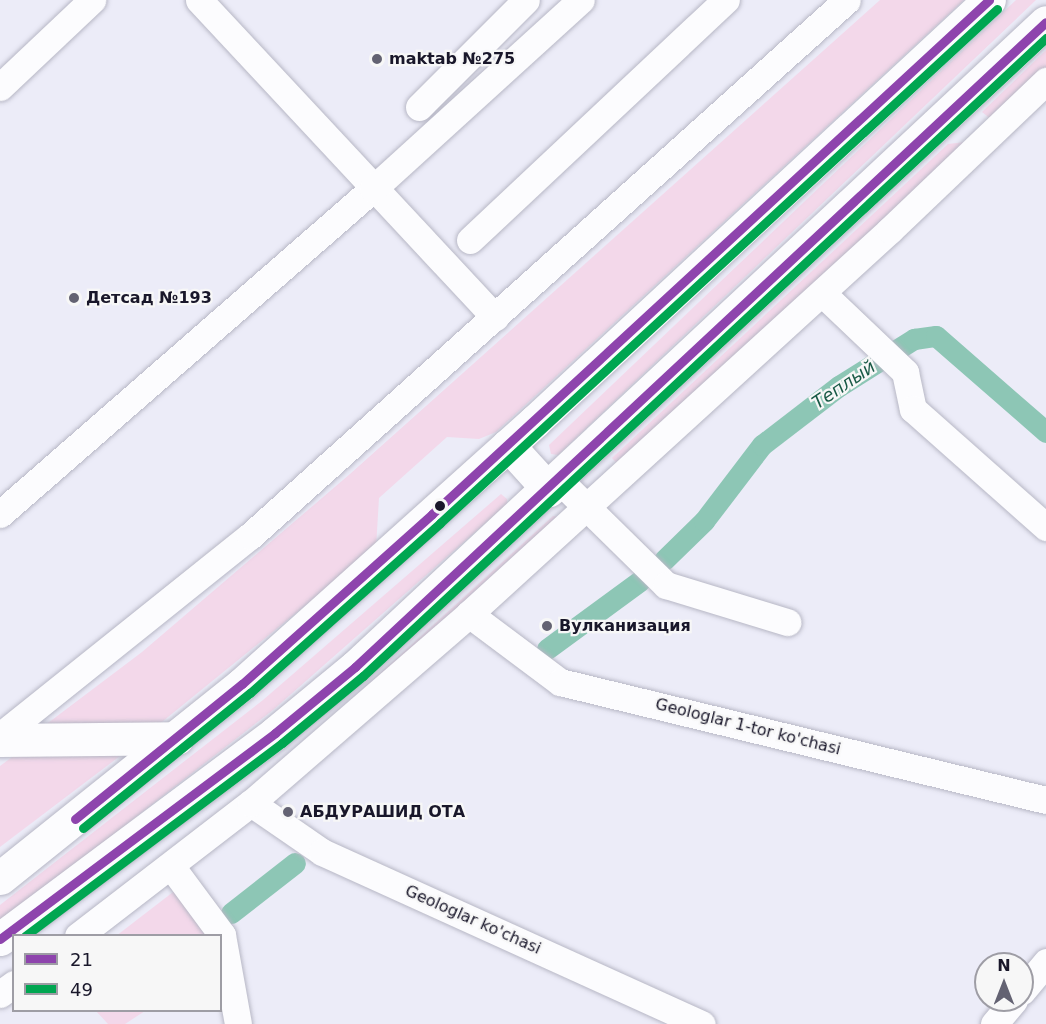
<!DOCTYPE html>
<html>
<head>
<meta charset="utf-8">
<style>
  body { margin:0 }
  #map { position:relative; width:1046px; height:1024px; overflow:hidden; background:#ececf8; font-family:"DejaVu Sans",sans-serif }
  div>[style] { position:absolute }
  .green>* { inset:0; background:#f3d8ea }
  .canal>* { height:21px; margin:-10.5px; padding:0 10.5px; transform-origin:10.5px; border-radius:10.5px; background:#8dc6b5 }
  .roads { filter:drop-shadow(0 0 2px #b7b7c5) drop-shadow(0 0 2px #b7b7c5) }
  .minor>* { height:27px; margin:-13.5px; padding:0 13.5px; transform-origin:13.5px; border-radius:13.5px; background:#fcfcfe }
  .highway>* { height:33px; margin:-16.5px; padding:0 16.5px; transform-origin:16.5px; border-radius:16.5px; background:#fcfcfe }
  .bus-1>* { height:9px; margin:-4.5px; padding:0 4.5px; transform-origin:4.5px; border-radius:4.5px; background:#8e44ad }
  .bus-2>* { height:9px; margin:-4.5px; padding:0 4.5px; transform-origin:4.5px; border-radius:4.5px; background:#00a651 }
  .dots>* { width:16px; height:16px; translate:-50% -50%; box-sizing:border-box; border:3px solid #f7f7f7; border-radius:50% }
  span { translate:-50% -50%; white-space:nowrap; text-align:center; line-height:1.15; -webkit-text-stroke:4.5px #f7f7f7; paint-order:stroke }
  .poi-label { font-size:16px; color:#19172a; font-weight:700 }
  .left { translate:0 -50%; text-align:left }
  .street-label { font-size:16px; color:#19172a }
  .water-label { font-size:18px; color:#195a46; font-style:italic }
  .legend { position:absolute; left:12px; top:934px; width:210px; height:78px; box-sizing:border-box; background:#f7f7f7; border:2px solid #9e9da5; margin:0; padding:8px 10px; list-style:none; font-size:18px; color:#19172a }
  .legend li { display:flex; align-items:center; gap:12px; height:30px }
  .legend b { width:30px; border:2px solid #9e9da5 }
  .north { position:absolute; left:974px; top:952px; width:60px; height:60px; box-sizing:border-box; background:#f7f7f7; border:2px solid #9e9da5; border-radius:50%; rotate:0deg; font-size:16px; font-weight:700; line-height:24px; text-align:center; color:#19172a }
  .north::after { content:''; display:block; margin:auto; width:21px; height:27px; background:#636272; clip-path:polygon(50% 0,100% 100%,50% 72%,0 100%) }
</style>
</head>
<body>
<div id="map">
  <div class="green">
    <div style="clip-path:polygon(880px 0,964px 0,496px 432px,479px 439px,447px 437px,379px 498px,376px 548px,152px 730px,40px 729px,142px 652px,350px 474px)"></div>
    <div style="clip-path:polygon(1016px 0,1036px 0,558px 455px,551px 454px,549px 445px)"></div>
    <div style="clip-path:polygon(1046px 50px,1046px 70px,992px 120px,982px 112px)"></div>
    <div style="clip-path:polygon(965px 142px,620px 467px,612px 458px,948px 144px)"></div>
    <div style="clip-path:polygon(501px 494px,507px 499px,507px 504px,273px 710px,0 923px,0 905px,263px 700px)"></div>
    <div style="clip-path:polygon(553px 516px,563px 517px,342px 708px)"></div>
    <div style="clip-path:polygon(19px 752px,124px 753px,0 847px,0 766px)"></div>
    <div style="clip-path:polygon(177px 889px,210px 936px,116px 936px)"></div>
    <div style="clip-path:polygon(96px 1011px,145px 1011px,125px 1024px,108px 1024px)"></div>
  </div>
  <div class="canal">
    <div style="left:664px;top:560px;width:56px;rotate:-44.3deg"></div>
    <div style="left:704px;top:521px;width:96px;rotate:-52.7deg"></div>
    <div style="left:762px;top:445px;width:97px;rotate:-37.5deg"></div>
    <div style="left:839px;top:386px;width:89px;rotate:-32.1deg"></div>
    <div style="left:914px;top:339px;width:22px;rotate:-8deg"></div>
    <div style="left:936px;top:336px;width:146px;rotate:41.1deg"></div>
    <div style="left:547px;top:649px;width:115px;rotate:-36.2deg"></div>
    <div style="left:231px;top:913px;width:81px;rotate:-38deg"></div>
  </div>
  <div class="roads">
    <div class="minor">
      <div style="left:199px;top:0;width:434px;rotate:47deg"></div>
      <div style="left:0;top:87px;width:127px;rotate:-43.4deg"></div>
      <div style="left:419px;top:107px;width:151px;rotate:-45deg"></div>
      <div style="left:470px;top:240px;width:351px;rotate:-43.2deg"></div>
      <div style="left:822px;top:293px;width:115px;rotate:43.6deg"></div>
      <div style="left:905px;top:372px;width:38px;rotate:78deg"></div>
      <div style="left:913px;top:409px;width:178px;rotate:41.6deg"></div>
      <div style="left:559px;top:480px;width:150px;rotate:44.5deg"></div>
      <div style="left:666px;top:585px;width:127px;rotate:17deg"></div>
      <div style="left:0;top:514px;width:495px;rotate:-41.1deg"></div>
      <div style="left:373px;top:189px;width:281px;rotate:-42.3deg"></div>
      <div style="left:469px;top:614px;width:114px;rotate:36.8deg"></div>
      <div style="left:560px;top:682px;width:500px;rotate:13.65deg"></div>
      <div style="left:0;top:736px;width:320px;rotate:-38.7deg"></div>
      <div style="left:250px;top:536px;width:802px;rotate:-41.92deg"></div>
      <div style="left:251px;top:803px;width:86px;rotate:34.6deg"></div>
      <div style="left:322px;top:852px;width:417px;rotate:24.4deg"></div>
      <div style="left:171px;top:866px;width:86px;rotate:53.5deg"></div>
      <div style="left:222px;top:935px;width:90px;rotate:79.8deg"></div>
      <div style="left:78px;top:936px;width:218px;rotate:-37.6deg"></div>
      <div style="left:251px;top:803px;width:289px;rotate:-40.9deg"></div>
      <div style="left:469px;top:614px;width:570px;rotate:-42.37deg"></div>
      <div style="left:890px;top:230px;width:216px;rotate:-43.7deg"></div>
      <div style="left:1022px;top:991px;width:38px;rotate:-50deg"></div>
      <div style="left:0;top:994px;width:17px;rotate:-36deg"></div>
      <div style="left:994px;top:1024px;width:31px;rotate:-50deg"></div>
    </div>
    <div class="highway">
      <div style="left:508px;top:445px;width:61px;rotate:47.7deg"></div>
      <div style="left:0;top:740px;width:177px;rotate:-0.6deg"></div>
      <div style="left:0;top:878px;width:310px;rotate:-38.7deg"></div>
      <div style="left:242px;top:684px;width:394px;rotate:-41.9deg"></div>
      <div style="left:535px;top:421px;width:619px;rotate:-42.84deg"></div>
      <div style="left:0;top:939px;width:344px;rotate:-36.8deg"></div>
      <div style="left:275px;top:733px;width:104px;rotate:-39.5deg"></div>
      <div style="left:355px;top:667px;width:945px;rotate:-43.03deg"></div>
    </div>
  </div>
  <div class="bus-1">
    <div style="left:75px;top:819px;width:215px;rotate:-39deg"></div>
    <div style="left:242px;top:684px;width:255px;rotate:-41.8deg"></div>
    <div style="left:432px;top:514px;width:758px;rotate:-42.7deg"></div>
    <div style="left:0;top:939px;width:344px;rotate:-36.8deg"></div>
    <div style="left:275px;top:733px;width:104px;rotate:-39.5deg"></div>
    <div style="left:355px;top:667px;width:945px;rotate:-43.03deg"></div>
  </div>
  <div class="bus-2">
    <div style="left:83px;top:828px;width:215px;rotate:-39deg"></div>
    <div style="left:250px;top:693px;width:255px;rotate:-41.8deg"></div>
    <div style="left:440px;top:523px;width:758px;rotate:-42.7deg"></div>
    <div style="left:25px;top:936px;width:321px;rotate:-36.9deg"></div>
    <div style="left:282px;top:743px;width:105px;rotate:-39.6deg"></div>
    <div style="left:363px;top:676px;width:935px;rotate:-43.05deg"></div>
  </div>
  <div class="dots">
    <div style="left:377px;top:59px;background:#636272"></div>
    <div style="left:74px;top:298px;background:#636272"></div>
    <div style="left:440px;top:506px;background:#19172a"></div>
    <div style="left:547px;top:626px;background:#636272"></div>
    <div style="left:288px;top:812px;background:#636272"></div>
  </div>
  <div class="poi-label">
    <span class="left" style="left:389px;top:59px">maktab №275</span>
    <span class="left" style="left:86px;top:298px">Детсад №193</span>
    <span class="left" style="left:559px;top:626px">Вулканизация</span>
    <span class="left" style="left:300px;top:812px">АБДУРАШИД ОТА</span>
  </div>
  <div class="street-label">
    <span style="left:748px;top:727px;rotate:14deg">Geologlar 1-tor ko'chasi</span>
    <span style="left:473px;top:920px;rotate:24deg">Geologlar ko'chasi</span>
  </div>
  <div class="water-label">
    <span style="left:844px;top:385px;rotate:-34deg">Теплый</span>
  </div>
  <ul class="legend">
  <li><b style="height:8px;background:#8e44ad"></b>21</li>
  <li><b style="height:8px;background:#00a651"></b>49</li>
  </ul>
  <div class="north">N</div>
</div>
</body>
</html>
